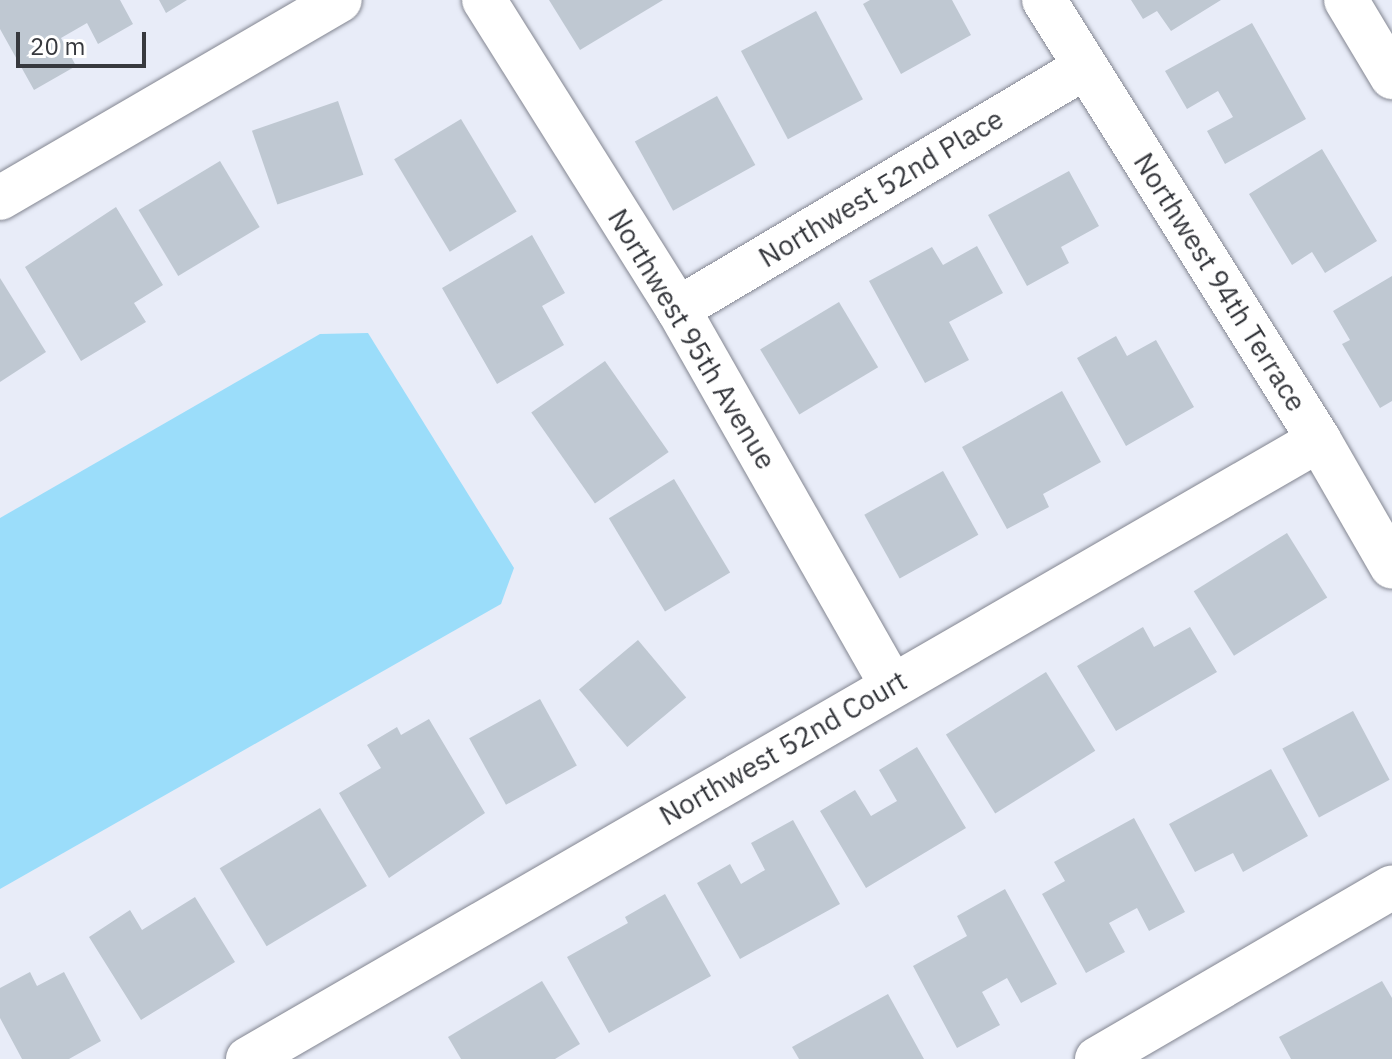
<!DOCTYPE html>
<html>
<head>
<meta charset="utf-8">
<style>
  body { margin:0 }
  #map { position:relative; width:1392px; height:1059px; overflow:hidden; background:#e8ecf8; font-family:"IBM Plex Sans",sans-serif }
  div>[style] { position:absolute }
  .water>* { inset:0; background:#9bddfa }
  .building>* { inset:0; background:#bfc8d2; transform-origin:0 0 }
  .roads { filter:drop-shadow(0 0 2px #838691) drop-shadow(0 0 2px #838691) }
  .street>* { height:44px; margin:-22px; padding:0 22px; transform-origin:22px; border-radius:22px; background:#fff }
  .secondary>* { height:44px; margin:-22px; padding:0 22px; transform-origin:22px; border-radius:22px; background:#fff }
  span { translate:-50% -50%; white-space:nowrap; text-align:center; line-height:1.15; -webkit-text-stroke:8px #fff; paint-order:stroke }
  .street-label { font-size:28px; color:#37393e }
  .scale { position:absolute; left:16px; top:32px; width:130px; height:36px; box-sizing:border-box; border:4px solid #37393e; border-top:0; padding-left:10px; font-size:24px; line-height:28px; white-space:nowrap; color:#37393e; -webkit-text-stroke:6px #fff; paint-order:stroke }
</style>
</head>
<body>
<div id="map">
  <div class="water">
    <div style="clip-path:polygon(368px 333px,514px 568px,501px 604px,0 889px,0 518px,320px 334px)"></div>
  </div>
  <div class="building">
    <div style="clip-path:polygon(0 0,120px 0,133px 24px,98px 44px,87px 23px,61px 38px,76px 66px,34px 90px,0 29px)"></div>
    <div style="clip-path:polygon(159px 0,187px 0,166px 13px)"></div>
    <div style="clip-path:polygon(549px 0,663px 0,580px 50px)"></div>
    <div style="clip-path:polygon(870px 0,952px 0,971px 35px,901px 74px,863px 4px)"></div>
    <div style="clip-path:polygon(1131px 0,1221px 0,1171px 31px,1157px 11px,1143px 19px)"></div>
    <div style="left:816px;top:11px;width:100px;height:85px;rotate:62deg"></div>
    <div style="clip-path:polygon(1252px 23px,1306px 119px,1225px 164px,1207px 131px,1233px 117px,1218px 91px,1187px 109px,1165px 71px)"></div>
    <div style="left:717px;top:96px;width:79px;height:94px;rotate:61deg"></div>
    <div style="left:338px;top:101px;width:78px;height:91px;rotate:71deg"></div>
    <div style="left:461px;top:119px;width:108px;height:78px;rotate:59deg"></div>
    <div style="clip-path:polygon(1322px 149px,1377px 241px,1325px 273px,1312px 252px,1292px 265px,1249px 194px)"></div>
    <div style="left:220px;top:161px;width:77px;height:95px;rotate:59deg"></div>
    <div style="clip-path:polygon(1069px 171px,1099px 226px,1061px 247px,1069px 263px,1027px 286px,988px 215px)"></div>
    <div style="clip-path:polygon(116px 207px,163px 285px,134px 303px,146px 322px,81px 361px,25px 267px)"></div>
    <div style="clip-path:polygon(532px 235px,565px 293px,542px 306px,564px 345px,497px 384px,442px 288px)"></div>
    <div style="clip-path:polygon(977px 246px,1003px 293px,949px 322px,969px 360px,925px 383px,869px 281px,932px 247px,943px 265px)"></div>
    <div style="clip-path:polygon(1392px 276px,1392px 401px,1380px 408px,1342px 344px,1350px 340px,1333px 311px)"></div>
    <div style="clip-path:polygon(0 278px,46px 352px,0 382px)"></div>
    <div style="left:839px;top:302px;width:76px;height:92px;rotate:59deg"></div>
    <div style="clip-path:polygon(1116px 336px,1127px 356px,1156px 340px,1194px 407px,1126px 446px,1077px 358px)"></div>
    <div style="left:605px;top:361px;width:111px;height:90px;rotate:55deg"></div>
    <div style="clip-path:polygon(1062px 391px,1101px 462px,1043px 494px,1049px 507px,1007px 529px,962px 447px)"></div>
    <div style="left:943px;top:471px;width:73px;height:90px;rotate:61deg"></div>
    <div style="left:674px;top:479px;width:109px;height:76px;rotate:59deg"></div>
    <div style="left:1287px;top:533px;width:76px;height:110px;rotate:58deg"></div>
    <div style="clip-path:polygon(1143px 627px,1154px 647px,1190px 627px,1217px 672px,1116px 731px,1077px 666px)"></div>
    <div style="left:638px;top:640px;width:75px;height:77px;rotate:50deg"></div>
    <div style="left:1046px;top:672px;width:93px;height:118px;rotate:58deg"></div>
    <div style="left:540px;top:699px;width:76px;height:81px;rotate:61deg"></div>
    <div style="left:1353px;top:711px;width:78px;height:80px;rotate:62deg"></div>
    <div style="clip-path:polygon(429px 719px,485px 813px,389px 878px,339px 793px,381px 768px,367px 745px,397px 727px,401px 735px)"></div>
    <div style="clip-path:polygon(917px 747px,966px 828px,866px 888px,820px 811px,855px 790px,871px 816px,897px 801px,879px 770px)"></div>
    <div style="clip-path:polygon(1271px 769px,1308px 836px,1243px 872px,1233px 853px,1195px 872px,1169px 824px)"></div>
    <div style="left:320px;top:808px;width:91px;height:117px;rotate:59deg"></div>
    <div style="clip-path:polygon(1134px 818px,1185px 912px,1149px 931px,1137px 908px,1109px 923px,1125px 952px,1086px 973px,1042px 894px,1065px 881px,1054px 862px)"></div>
    <div style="clip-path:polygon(793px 820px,840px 904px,740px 959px,697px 883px,730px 864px,741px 884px,765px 870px,751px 843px)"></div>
    <div style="clip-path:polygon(1005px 889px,1057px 984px,1021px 1003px,1007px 978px,982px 992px,1000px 1025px,957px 1048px,913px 966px,967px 936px,957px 916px)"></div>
    <div style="clip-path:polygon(665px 894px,711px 976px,609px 1033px,567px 957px,628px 923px,625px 917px)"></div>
    <div style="clip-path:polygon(195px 897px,235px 962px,141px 1020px,89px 937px,130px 910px,142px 930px)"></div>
    <div style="clip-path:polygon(30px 972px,37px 986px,64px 972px,101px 1041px,69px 1059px,22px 1059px,0 1018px,0 988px)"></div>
    <div style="clip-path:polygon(542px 981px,580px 1044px,555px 1059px,461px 1059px,448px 1037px)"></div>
    <div style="clip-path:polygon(1382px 981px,1392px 998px,1392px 1059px,1291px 1059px,1279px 1037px)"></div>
    <div style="clip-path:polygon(888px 994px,924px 1059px,799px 1059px,792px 1047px)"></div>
  </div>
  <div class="roads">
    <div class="street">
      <div style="left:484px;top:0;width:365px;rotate:57.9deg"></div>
      <div style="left:678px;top:309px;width:431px;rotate:60.4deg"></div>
      <div style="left:1044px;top:0;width:519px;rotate:57.99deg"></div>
      <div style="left:1319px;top:440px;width:146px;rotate:60.1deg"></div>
      <div style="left:0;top:198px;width:393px;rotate:-30.2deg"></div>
      <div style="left:678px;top:309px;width:472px;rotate:-30.7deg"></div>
      <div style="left:248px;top:1059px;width:1237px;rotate:-30.03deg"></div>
      <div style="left:1097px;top:1059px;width:341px;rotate:-30.2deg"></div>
    </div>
    <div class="secondary">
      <div style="left:1346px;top:0;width:90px;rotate:59.1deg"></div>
    </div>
  </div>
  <div class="street-label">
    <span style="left:881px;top:188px;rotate:-31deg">Northwest 52nd Place</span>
    <span style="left:1220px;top:282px;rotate:58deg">Northwest 94th Terrace</span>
    <span style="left:692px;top:339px;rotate:59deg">Northwest 95th Avenue</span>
    <span style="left:783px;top:748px;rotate:-30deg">Northwest 52nd Court</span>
  </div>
  <div class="scale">20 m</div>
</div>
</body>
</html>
